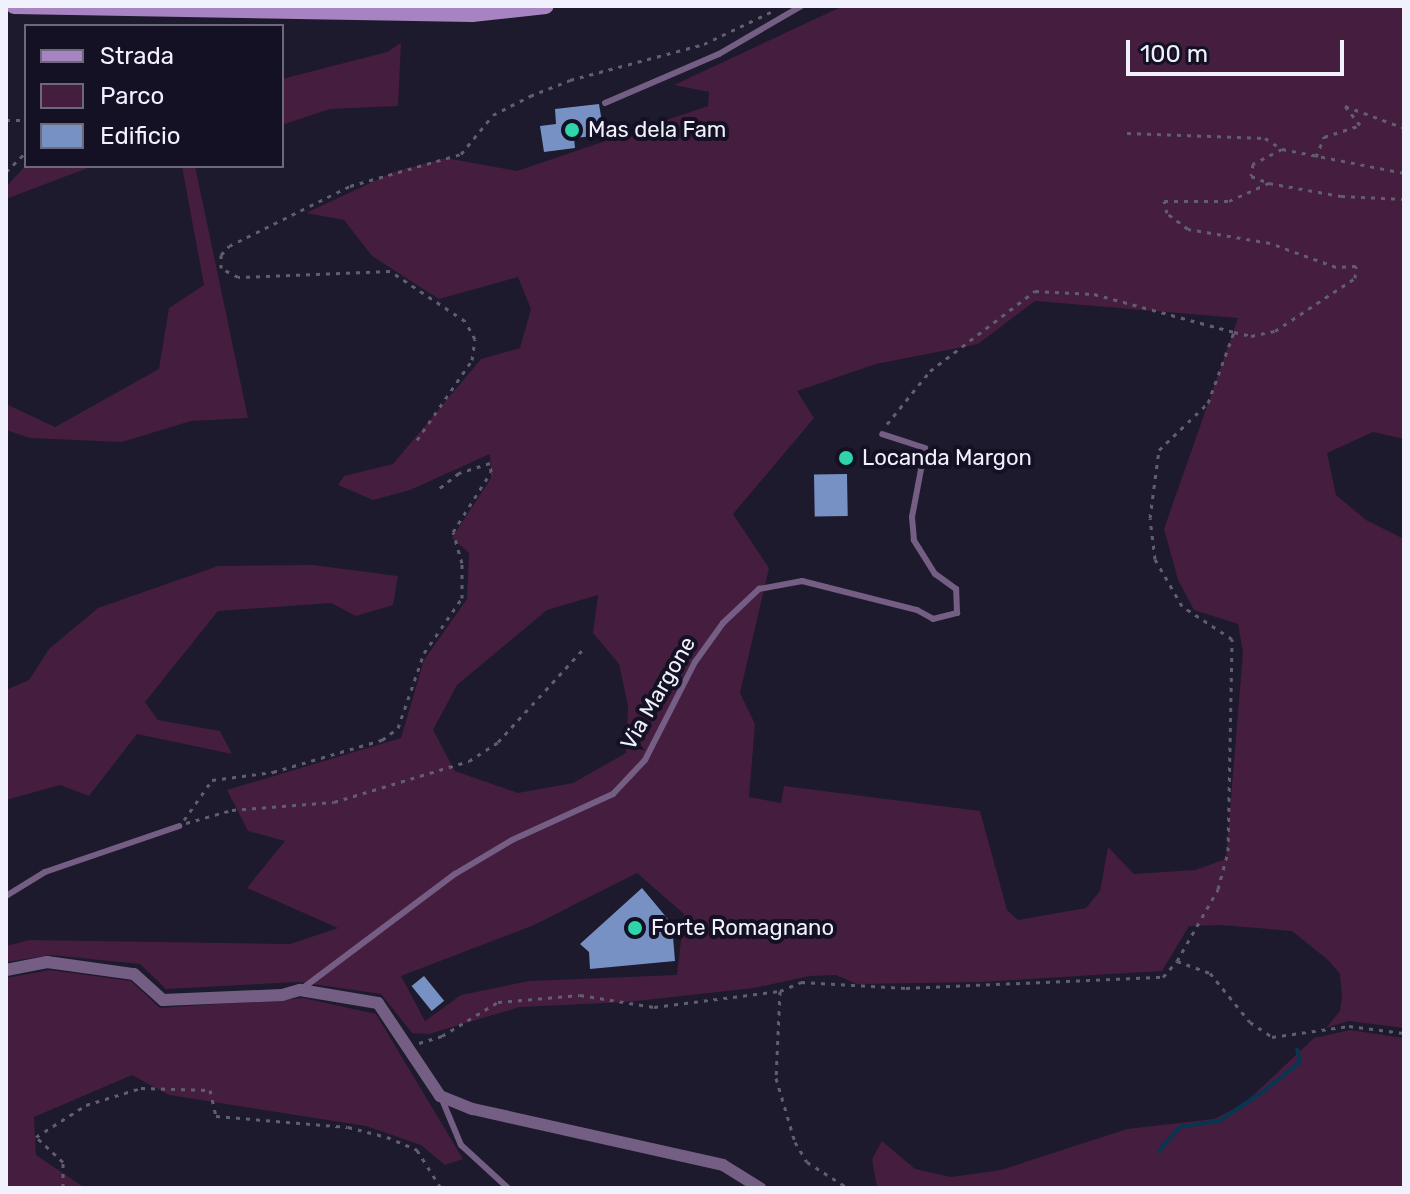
<!DOCTYPE html>
<html>
<head>
<meta charset="utf-8">
<style>
  body { margin:0 }
  #map { position:relative; width:1410px; height:1194px; overflow:hidden; background:#1c1a2c; font-family:Rubik,sans-serif }
  div>[style] { position:absolute }
  .green>* { inset:0; background:#451d3e }
  .stream>* { height:4px; margin:-2px; padding:0 2px; transform-origin:2px; border-radius:2px; background:#083651 }
  .building>* { inset:0; background:#7791c5; transform-origin:0 0 }
  .path>* { height:3px; margin-top:-1.5px; transform-origin:0; background:repeating-linear-gradient(90deg,#605e6f 0 4px,transparent 0 10px) }
  .service>* { height:6px; margin:-3px; padding:0 3px; transform-origin:3px; border-radius:3px; background:#755e84 }
  .minor>* { height:12px; margin:-6px; padding:0 6px; transform-origin:6px; border-radius:6px; background:#755e84 }
  .secondary>* { height:16px; margin:-8px; padding:0 8px; transform-origin:8px; border-radius:8px; background:#a883c1 }
  .dots>* { width:22px; height:22px; translate:-50% -50%; box-sizing:border-box; border:4px solid #131123; border-radius:50% }
  span { translate:-50% -50%; white-space:nowrap; text-align:center; line-height:1.15; -webkit-text-stroke:8px #131123; paint-order:stroke }
  .poi-label { font-size:22px; color:#f1f0fd }
  .left { translate:0 -50%; text-align:left }
  .street-label { font-size:22px; color:#f1f0fd }
  .frame { position:absolute; inset:0; border:8px solid #f1f0fd; pointer-events:none }
  .legend { position:absolute; left:24px; top:24px; width:260px; height:144px; box-sizing:border-box; background:#131123; border:2px solid #6c6a7a; margin:0; padding:10px 14px; list-style:none; font-size:24px; color:#f1f0fd }
  .legend li { display:flex; align-items:center; gap:16px; height:40px }
  .legend b { width:40px; border:2px solid #6c6a7a }
  .scale { position:absolute; left:1126px; top:40px; width:218px; height:36px; box-sizing:border-box; border:4px solid #f1f0fd; border-top:0; padding-left:10px; font-size:24px; line-height:28px; white-space:nowrap; color:#f1f0fd; -webkit-text-stroke:6px #131123; paint-order:stroke }
</style>
</head>
<body>
<div id="map">
  <div class="green">
    <div style="clip-path:polygon(evenodd,843px 6px,1404px 6px,1404px 439px,1373px 432px,1327px 453px,1336px 495px,1366px 520px,1404px 539px,1404px 1028px,1349px 1021px,1326px 1028px,1340px 1011px,1342px 998px,1340px 974px,1328px 960px,1292px 931px,1221px 925px,1189px 926px,1162px 971px,981px 982px,857px 984px,836px 975px,810px 976px,754px 988px,627px 1002px,520px 1007px,429px 1034px,412px 1033px,381px 994px,299px 982px,166px 989px,140px 964px,51px 955px,6px 962px,6px 946px,29px 940px,290px 944px,338px 928px,247px 888px,285px 841px,248px 831px,227px 790px,401px 738px,424px 660px,467px 599px,469px 553px,452px 538px,491px 478px,490px 454px,410px 490px,373px 500px,338px 485px,344px 476px,393px 464px,481px 359px,520px 348px,531px 309px,518px 277px,439px 299px,372px 256px,344px 220px,306px 213px,394px 172px,446px 158px,517px 171px,708px 106px,709px 92px,674px 85px,843px 6px,1035px 301px,1238px 318px,1164px 529px,1178px 580px,1194px 610px,1238px 624px,1243px 652px,1226px 859px,1195px 870px,1134px 874px,1108px 847px,1100px 891px,1086px 908px,1018px 920px,1007px 910px,980px 811px,784px 786px,781px 803px,749px 797px,755px 724px,740px 693px,769px 568px,733px 514px,814px 418px,797px 391px,876px 364px,978px 344px,1035px 301px,843px 6px,598px 595px,593px 633px,619px 664px,628px 706px,626px 753px,573px 783px,518px 793px,455px 771px,433px 730px,457px 685px,547px 610px,598px 595px,843px 6px,637px 873px,684px 914px,677px 975px,529px 981px,461px 995px,425px 1021px,401px 976px,534px 925px,637px 873px)"></div>
    <div style="clip-path:polygon(401px 43px,398px 106px,330px 109px,282px 125px,282px 79px,387px 52px)"></div>
    <div style="clip-path:polygon(26px 165px,26px 166px,93px 166px,6px 199px,6px 187px)"></div>
    <div style="clip-path:polygon(182px 166px,195px 166px,248px 418px,191px 421px,122px 442px,30px 438px,6px 430px,6px 404px,55px 427px,159px 369px,169px 308px,204px 285px)"></div>
    <div style="clip-path:polygon(313px 565px,398px 576px,393px 605px,356px 616px,331px 603px,218px 611px,145px 702px,158px 720px,220px 731px,232px 754px,137px 734px,89px 796px,60px 785px,6px 800px,6px 690px,29px 680px,49px 649px,98px 608px,218px 566px)"></div>
    <div style="clip-path:polygon(50px 970px,131px 981px,160px 1008px,303px 998px,376px 1014px,463px 1159px,445px 1165px,421px 1145px,366px 1126px,169px 1095px,132px 1075px,34px 1117px,36px 1155px,85px 1188px,6px 1188px,6px 978px)"></div>
    <div style="clip-path:polygon(1350px 1030px,1404px 1038px,1404px 1188px,877px 1188px,872px 1159px,882px 1141px,915px 1169px,951px 1177px,1001px 1170px,1127px 1129px,1214px 1119px,1244px 1104px,1314px 1038px)"></div>
  </div>
  <div class="stream">
    <div style="left:1159px;top:1151px;width:32px;rotate:-49deg"></div>
    <div style="left:1180px;top:1127px;width:39px;rotate:-9deg"></div>
    <div style="left:1219px;top:1121px;width:54px;rotate:-33.7deg"></div>
    <div style="left:1264px;top:1091px;width:46px;rotate:-38.9deg"></div>
    <div style="left:1300px;top:1062px;width:13px;rotate:-103deg"></div>
  </div>
  <div class="building">
    <div style="clip-path:polygon(599px 104px,604px 135px,574px 138px,575px 148px,544px 152px,540px 126px,556px 124px,555px 109px)"></div>
    <div style="left:847px;top:474px;width:42px;height:33px;rotate:89deg"></div>
    <div style="clip-path:polygon(642px 888px,672px 924px,675px 961px,590px 969px,589px 952px,580px 944px)"></div>
    <div style="left:424px;top:976px;width:32px;height:16px;rotate:51deg"></div>
  </div>
  <div class="path">
    <div style="left:6px;top:120px;width:20px"></div>
    <div style="left:1127px;top:133px;width:138px;rotate:2.1deg"></div>
    <div style="left:1265px;top:138px;width:20px;rotate:33deg"></div>
    <div style="left:1282px;top:149px;width:33px;rotate:153deg"></div>
    <div style="left:1253px;top:164px;width:12px;rotate:99deg"></div>
    <div style="left:1251px;top:176px;width:19px;rotate:21deg"></div>
    <div style="left:1282px;top:149px;width:124px;rotate:11.1deg"></div>
    <div style="left:1316px;top:157px;width:22px;rotate:-68deg"></div>
    <div style="left:1324px;top:137px;width:38px;rotate:-18deg"></div>
    <div style="left:1360px;top:125px;width:24px;rotate:-128deg"></div>
    <div style="left:1345px;top:106px;width:63px;rotate:20.4deg"></div>
    <div style="left:6px;top:172px;width:28px;rotate:-45deg"></div>
    <div style="left:887px;top:424px;width:68px;rotate:-50.9deg"></div>
    <div style="left:930px;top:371px;width:132px;rotate:-37.3deg"></div>
    <div style="left:1035px;top:291px;width:59px;rotate:2.9deg"></div>
    <div style="left:1094px;top:294px;width:145px;rotate:15.2deg"></div>
    <div style="left:417px;top:440px;width:97px;rotate:-55.5deg"></div>
    <div style="left:472px;top:360px;width:21px;rotate:-82deg"></div>
    <div style="left:475px;top:339px;width:21px;rotate:-119deg"></div>
    <div style="left:465px;top:321px;width:90px;rotate:-146.3deg"></div>
    <div style="left:390px;top:271px;width:152px;rotate:177.7deg"></div>
    <div style="left:238px;top:277px;width:19px;rotate:-152deg"></div>
    <div style="left:221px;top:268px;width:13px;rotate:-90deg"></div>
    <div style="left:221px;top:255px;width:12px;rotate:-48deg"></div>
    <div style="left:229px;top:246px;width:135px;rotate:-26.4deg"></div>
    <div style="left:350px;top:186px;width:116px;rotate:-16.1deg"></div>
    <div style="left:461px;top:154px;width:50px;rotate:-50.6deg"></div>
    <div style="left:493px;top:115px;width:42px;rotate:-27.2deg"></div>
    <div style="left:530px;top:96px;width:43px;rotate:-21.8deg"></div>
    <div style="left:570px;top:80px;width:139px;rotate:-15deg"></div>
    <div style="left:704px;top:44px;width:76px;rotate:-25.6deg"></div>
    <div style="left:184px;top:820px;width:49px;rotate:-55deg"></div>
    <div style="left:212px;top:780px;width:62px;rotate:-7.5deg"></div>
    <div style="left:273px;top:772px;width:114px;rotate:-16.4deg"></div>
    <div style="left:382px;top:740px;width:20px;rotate:-37deg"></div>
    <div style="left:398px;top:728px;width:79px;rotate:-70.9deg"></div>
    <div style="left:424px;top:653px;width:67px;rotate:-55.4deg"></div>
    <div style="left:462px;top:598px;width:35px;rotate:-90deg"></div>
    <div style="left:462px;top:563px;width:32px;rotate:-106deg"></div>
    <div style="left:453px;top:532px;width:71px;rotate:-57.7deg"></div>
    <div style="left:491px;top:472px;width:9px;rotate:-96deg"></div>
    <div style="left:490px;top:463px;width:33px;rotate:162deg"></div>
    <div style="left:459px;top:473px;width:29px;rotate:142deg"></div>
    <div style="left:186px;top:823px;width:48px;rotate:-15.8deg"></div>
    <div style="left:232px;top:810px;width:102px;rotate:-4.5deg"></div>
    <div style="left:334px;top:802px;width:141px;rotate:-16.9deg"></div>
    <div style="left:469px;top:761px;width:35px;rotate:-33deg"></div>
    <div style="left:498px;top:742px;width:130px;rotate:-47.5deg"></div>
    <div style="left:1177px;top:961px;width:35px;rotate:20deg"></div>
    <div style="left:1210px;top:973px;width:63px;rotate:50.8deg"></div>
    <div style="left:1250px;top:1022px;width:27px;rotate:34deg"></div>
    <div style="left:1272px;top:1037px;width:78px;rotate:-8.1deg"></div>
    <div style="left:1349px;top:1026px;width:55px;rotate:7.3deg"></div>
    <div style="left:780px;top:991px;width:23px;rotate:-23deg"></div>
    <div style="left:801px;top:982px;width:105px;rotate:3.3deg"></div>
    <div style="left:906px;top:988px;width:257px;rotate:-2.5deg"></div>
    <div style="left:1163px;top:977px;width:21px;rotate:-49deg"></div>
    <div style="left:1177px;top:961px;width:83px;rotate:-60.3deg"></div>
    <div style="left:1218px;top:889px;width:39px;rotate:-75deg"></div>
    <div style="left:1228px;top:851px;width:212px;rotate:-88.9deg"></div>
    <div style="left:1232px;top:639px;width:60px;rotate:-146.6deg"></div>
    <div style="left:1182px;top:606px;width:54px;rotate:-119.9deg"></div>
    <div style="left:1155px;top:559px;width:41px;rotate:-97deg"></div>
    <div style="left:1150px;top:518px;width:69px;rotate:-82.5deg"></div>
    <div style="left:1159px;top:450px;width:68px;rotate:-43.8deg"></div>
    <div style="left:1208px;top:403px;width:76px;rotate:-69.9deg"></div>
    <div style="left:1234px;top:332px;width:17px;rotate:13deg"></div>
    <div style="left:1251px;top:336px;width:25px;rotate:-12deg"></div>
    <div style="left:1275px;top:331px;width:96px;rotate:-33.5deg"></div>
    <div style="left:1355px;top:278px;width:12px;rotate:-85deg"></div>
    <div style="left:1356px;top:266px;width:20px;rotate:177deg"></div>
    <div style="left:1336px;top:267px;width:70px;rotate:-160deg"></div>
    <div style="left:1270px;top:243px;width:83px;rotate:-170.3deg"></div>
    <div style="left:1188px;top:229px;width:26px;rotate:-143deg"></div>
    <div style="left:1167px;top:213px;width:12px;rotate:-104deg"></div>
    <div style="left:1164px;top:201px;width:65px"></div>
    <div style="left:1229px;top:201px;width:44px;rotate:-24.2deg"></div>
    <div style="left:1269px;top:183px;width:73px;rotate:10.2deg"></div>
    <div style="left:1341px;top:196px;width:63px;rotate:2.7deg"></div>
    <div style="left:419px;top:1043px;width:24px;rotate:-17deg"></div>
    <div style="left:442px;top:1036px;width:66px;rotate:-31.3deg"></div>
    <div style="left:498px;top:1002px;width:82px;rotate:-4.9deg"></div>
    <div style="left:580px;top:995px;width:75px;rotate:9.2deg"></div>
    <div style="left:654px;top:1007px;width:127px;rotate:-7.2deg"></div>
    <div style="left:780px;top:991px;width:87px;rotate:92.6deg"></div>
    <div style="left:776px;top:1078px;width:67px;rotate:73.5deg"></div>
    <div style="left:795px;top:1142px;width:23px;rotate:59deg"></div>
    <div style="left:807px;top:1162px;width:49px;rotate:32.4deg"></div>
    <div style="left:63px;top:1188px;width:26px;rotate:-90deg"></div>
    <div style="left:63px;top:1162px;width:37px;rotate:-137deg"></div>
    <div style="left:36px;top:1137px;width:59px;rotate:-32.6deg"></div>
    <div style="left:86px;top:1105px;width:58px;rotate:-17.2deg"></div>
    <div style="left:141px;top:1088px;width:69px;rotate:1.7deg"></div>
    <div style="left:210px;top:1090px;width:27px;rotate:77deg"></div>
    <div style="left:216px;top:1116px;width:132px;rotate:4.8deg"></div>
    <div style="left:348px;top:1127px;width:40px;rotate:14.4deg"></div>
    <div style="left:387px;top:1137px;width:33px;rotate:23deg"></div>
    <div style="left:417px;top:1150px;width:45px;rotate:57.7deg"></div>
  </div>
  <div class="service">
    <div style="left:605px;top:103px;width:124px;rotate:-23.3deg"></div>
    <div style="left:719px;top:54px;width:95px;rotate:-30.3deg"></div>
    <div style="left:6px;top:896px;width:46px;rotate:-31.6deg"></div>
    <div style="left:45px;top:872px;width:142px;rotate:-18.9deg"></div>
    <div style="left:303px;top:988px;width:190px;rotate:-36.9deg"></div>
    <div style="left:455px;top:874px;width:66px;rotate:-30.8deg"></div>
    <div style="left:512px;top:840px;width:111px;rotate:-24.5deg"></div>
    <div style="left:613px;top:794px;width:47px;rotate:-46.7deg"></div>
    <div style="left:645px;top:760px;width:110px;rotate:-63deg"></div>
    <div style="left:695px;top:662px;width:48px;rotate:-54.3deg"></div>
    <div style="left:723px;top:623px;width:50px;rotate:-43.4deg"></div>
    <div style="left:759px;top:589px;width:44px;rotate:-10.5deg"></div>
    <div style="left:802px;top:581px;width:119px;rotate:14.2deg"></div>
    <div style="left:917px;top:610px;width:18px;rotate:29deg"></div>
    <div style="left:933px;top:619px;width:25px;rotate:-14deg"></div>
    <div style="left:957px;top:613px;width:24px;rotate:-92deg"></div>
    <div style="left:956px;top:589px;width:26px;rotate:-144deg"></div>
    <div style="left:935px;top:574px;width:40px;rotate:-122deg"></div>
    <div style="left:914px;top:540px;width:23px;rotate:-95deg"></div>
    <div style="left:912px;top:517px;width:70px;rotate:-79.3deg"></div>
    <div style="left:925px;top:448px;width:45px;rotate:-162deg"></div>
    <div style="left:441px;top:1097px;width:52px;rotate:67.4deg"></div>
    <div style="left:461px;top:1145px;width:64px;rotate:42.5deg"></div>
  </div>
  <div class="minor">
    <div style="left:6px;top:970px;width:42px;rotate:-11deg"></div>
    <div style="left:47px;top:962px;width:88px;rotate:7.9deg"></div>
    <div style="left:134px;top:974px;width:39px;rotate:42deg"></div>
    <div style="left:163px;top:1000px;width:119px;rotate:-2.4deg"></div>
    <div style="left:282px;top:995px;width:19px;rotate:-16deg"></div>
    <div style="left:300px;top:990px;width:79px;rotate:9.5deg"></div>
    <div style="left:378px;top:1003px;width:112px;rotate:56.3deg"></div>
    <div style="left:440px;top:1096px;width:35px;rotate:22deg"></div>
    <div style="left:473px;top:1109px;width:256px;rotate:12.6deg"></div>
    <div style="left:723px;top:1165px;width:44px;rotate:31.9deg"></div>
  </div>
  <div class="secondary">
    <div style="left:14px;top:6px;width:458px;rotate:1deg"></div>
    <div style="left:472px;top:14px;width:74px;rotate:-6.2deg"></div>
  </div>
  <div class="dots">
    <div style="left:572px;top:130px;background:#2fd4aa"></div>
    <div style="left:846px;top:458px;background:#2fd4aa"></div>
    <div style="left:635px;top:928px;background:#2fd4aa"></div>
  </div>
  <div class="poi-label">
    <span class="left" style="left:588px;top:130px">Mas dela Fam</span>
    <span class="left" style="left:862px;top:458px">Locanda Margon</span>
    <span class="left" style="left:651px;top:928px">Forte Romagnano</span>
  </div>
  <div class="street-label">
    <span style="left:658px;top:693px;rotate:-60deg">Via Margone</span>
  </div>
  <div class="frame"></div>
  <ul class="legend">
  <li><b style="height:10px;background:#a883c1"></b>Strada</li>
  <li><b style="height:22px;background:#451d3e"></b>Parco</li>
  <li><b style="height:22px;background:#7791c5"></b>Edificio</li>
  </ul>
  <div class="scale">100 m</div>
</div>
</body>
</html>
